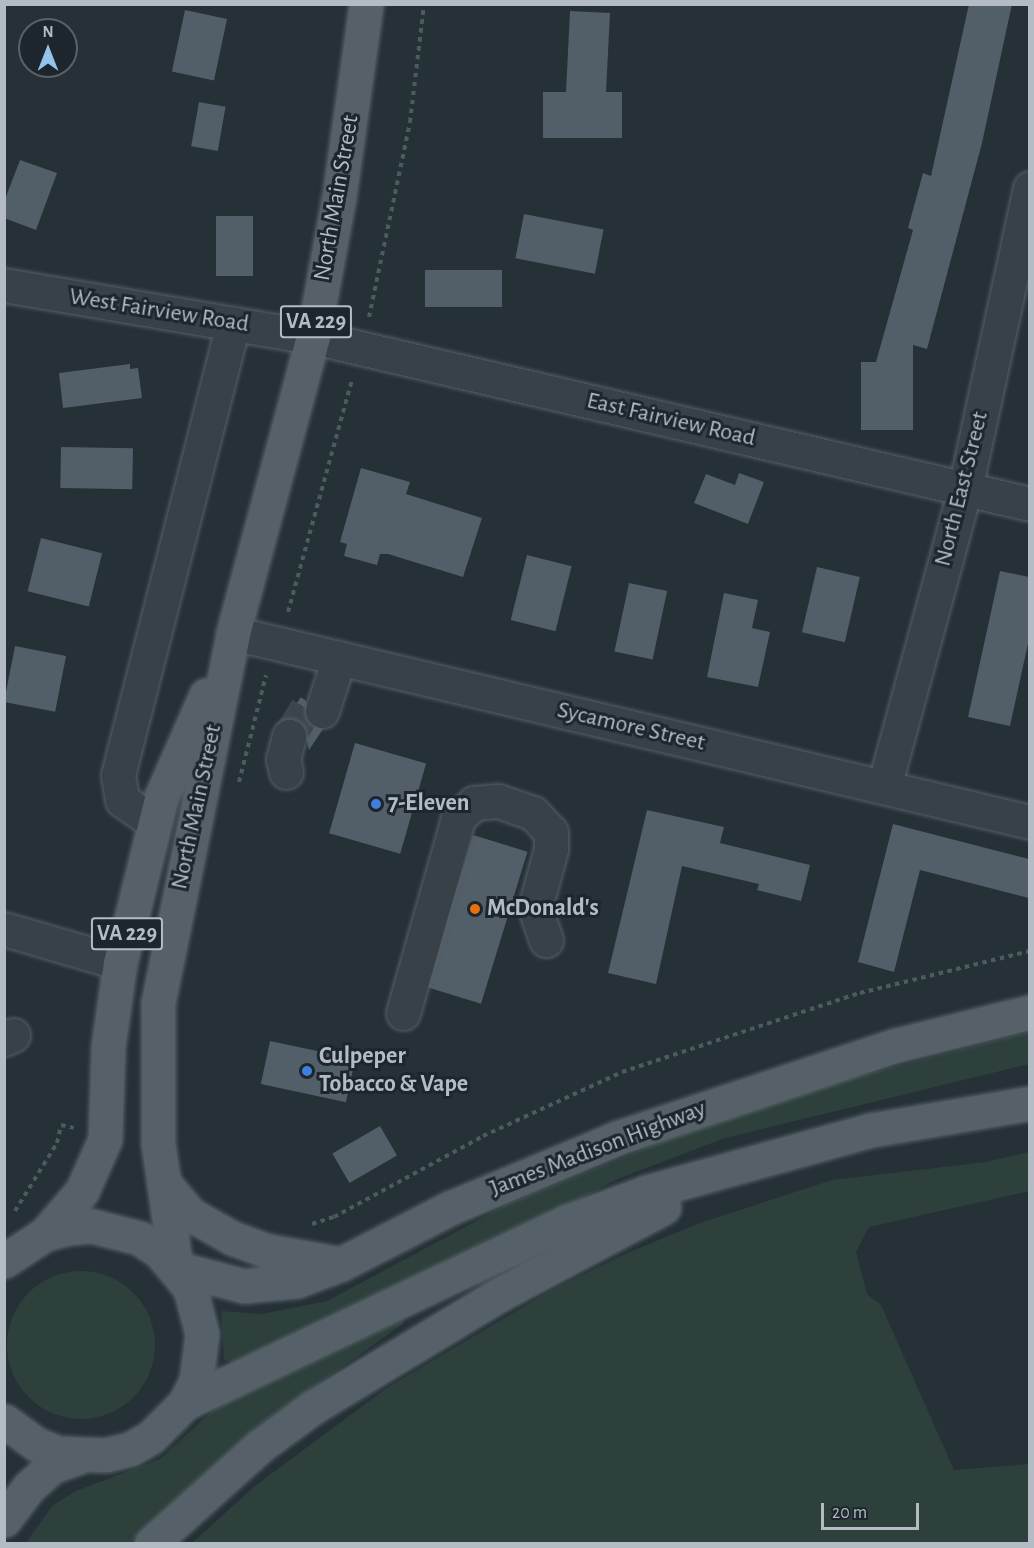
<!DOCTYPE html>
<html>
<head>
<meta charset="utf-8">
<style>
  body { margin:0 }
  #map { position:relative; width:1034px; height:1548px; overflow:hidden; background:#253037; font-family:"Alegreya Sans",sans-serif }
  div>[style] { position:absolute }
  .green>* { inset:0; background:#2d403c }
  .round { border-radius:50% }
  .building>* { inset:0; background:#525e68; transform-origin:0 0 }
  .minor-tunnel>* { height:33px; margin-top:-16.5px; transform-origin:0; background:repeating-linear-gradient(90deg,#3a454c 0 33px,transparent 0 49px) }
  .path>* { height:4px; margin-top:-2px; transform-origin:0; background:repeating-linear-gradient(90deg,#4b5c5c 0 4.5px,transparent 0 9px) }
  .roads { filter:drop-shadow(0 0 2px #565f66) drop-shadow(0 0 2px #565f66) }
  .minor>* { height:33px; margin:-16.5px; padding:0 16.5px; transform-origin:16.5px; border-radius:16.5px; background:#384148 }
  .major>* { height:33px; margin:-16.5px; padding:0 16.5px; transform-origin:16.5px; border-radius:16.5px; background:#566068 }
  .dots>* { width:16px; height:16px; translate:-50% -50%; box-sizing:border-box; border:3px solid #1d262d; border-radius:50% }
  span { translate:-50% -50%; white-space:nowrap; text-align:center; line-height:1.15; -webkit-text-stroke:6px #1d262d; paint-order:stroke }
  .shield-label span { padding:2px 4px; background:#1d262d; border:2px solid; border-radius:4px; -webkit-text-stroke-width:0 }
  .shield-label { font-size:22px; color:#b3bcc4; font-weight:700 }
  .street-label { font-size:24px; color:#b3bcc4 }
  .poi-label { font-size:24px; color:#b3bcc4; font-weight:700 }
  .left { translate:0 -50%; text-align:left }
  .frame { position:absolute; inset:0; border:6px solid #b3bcc4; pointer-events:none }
  .north { position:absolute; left:18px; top:18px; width:60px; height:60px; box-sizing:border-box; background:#1d262d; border:2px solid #596269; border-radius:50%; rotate:0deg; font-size:16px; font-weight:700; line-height:24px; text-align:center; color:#b3bcc4 }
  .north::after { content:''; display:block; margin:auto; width:21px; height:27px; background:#93c2ea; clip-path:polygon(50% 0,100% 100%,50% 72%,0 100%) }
  .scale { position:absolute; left:821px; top:1503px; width:98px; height:27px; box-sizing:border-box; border:3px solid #b3bcc4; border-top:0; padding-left:8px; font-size:18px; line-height:21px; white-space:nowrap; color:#b3bcc4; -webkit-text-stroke:4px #1d262d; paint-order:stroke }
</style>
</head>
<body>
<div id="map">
  <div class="green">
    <div style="clip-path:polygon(1029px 1032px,1029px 1064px,725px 1138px,615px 1180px,473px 1259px,232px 1362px,224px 1360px,221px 1311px,262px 1314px,327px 1301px,508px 1204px,692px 1130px,837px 1082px)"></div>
    <div style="clip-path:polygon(1029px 1152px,1029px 1191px,869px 1227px,856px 1252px,867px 1294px,881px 1305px,954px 1470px,1029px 1464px,1029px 1543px,192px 1543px,255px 1486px,388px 1387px,552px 1290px,627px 1253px,700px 1223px,832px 1180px,986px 1162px)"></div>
    <div class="round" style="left:7px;top:1271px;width:148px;height:148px"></div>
    <div style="clip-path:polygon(405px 1316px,403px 1324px,257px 1427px,130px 1543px,25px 1544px,53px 1505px,76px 1491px,160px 1459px,223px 1401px)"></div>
  </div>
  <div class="building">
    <div style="clip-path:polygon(969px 4px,1012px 4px,982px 143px,927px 349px,913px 345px,913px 430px,861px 430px,861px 362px,876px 362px,913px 230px,908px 228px,923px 173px,931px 176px)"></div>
    <div style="left:185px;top:10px;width:43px;height:63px;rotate:12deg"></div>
    <div style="clip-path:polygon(570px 11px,610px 13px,606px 92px,622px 92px,622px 138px,543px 138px,543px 92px,566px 92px)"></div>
    <div style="left:199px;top:102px;width:27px;height:45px;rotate:10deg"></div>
    <div style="clip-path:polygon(20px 160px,57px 173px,36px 230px,4px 218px,4px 202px)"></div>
    <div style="left:524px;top:214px;width:81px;height:45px;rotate:11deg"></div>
    <div style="left:216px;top:216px;width:37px;height:60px"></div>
    <div style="left:425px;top:270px;width:77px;height:37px"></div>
    <div style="clip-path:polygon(130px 364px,130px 369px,138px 368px,142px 398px,63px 408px,59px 373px)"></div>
    <div style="left:61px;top:447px;width:72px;height:41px;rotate:1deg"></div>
    <div style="clip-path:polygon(361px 468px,410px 482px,406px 494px,482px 518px,463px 577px,388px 554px,380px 554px,377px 565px,344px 556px,347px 544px,340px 542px)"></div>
    <div style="clip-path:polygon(739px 473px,764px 482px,748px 524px,694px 503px,706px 474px,735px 485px)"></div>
    <div style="left:41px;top:538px;width:63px;height:55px;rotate:14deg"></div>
    <div style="left:527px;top:555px;width:46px;height:67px;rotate:14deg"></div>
    <div style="left:817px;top:567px;width:44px;height:67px;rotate:13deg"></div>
    <div style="clip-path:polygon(1000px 571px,1029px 577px,1029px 639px,1010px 726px,968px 717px)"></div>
    <div style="left:629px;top:583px;width:39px;height:70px;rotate:12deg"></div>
    <div style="clip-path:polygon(724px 593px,758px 600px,752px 628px,770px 632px,758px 687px,707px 677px)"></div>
    <div style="left:15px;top:646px;width:52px;height:57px;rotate:11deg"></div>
    <div style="clip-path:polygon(301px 697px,306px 701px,308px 723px,323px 729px,309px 750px,303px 723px,287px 718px)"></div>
    <div style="left:355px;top:743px;width:74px;height:94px;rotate:16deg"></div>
    <div style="clip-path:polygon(647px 810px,724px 827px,720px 843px,810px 865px,801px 901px,757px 890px,759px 884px,682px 866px,656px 984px,608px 973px)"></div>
    <div style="clip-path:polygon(893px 824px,1029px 859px,1029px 898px,920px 870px,894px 972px,858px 962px)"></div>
    <div style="left:473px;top:835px;width:57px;height:159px;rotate:17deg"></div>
    <div style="left:270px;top:1041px;width:87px;height:44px;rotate:12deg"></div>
    <div style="left:380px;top:1126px;width:34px;height:55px;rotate:60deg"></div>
  </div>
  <div class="minor-tunnel">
    <div style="left:289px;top:736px;width:39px;rotate:-58deg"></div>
  </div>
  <div class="path">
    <div style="left:369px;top:317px;width:199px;rotate:-78.1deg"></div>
    <div style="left:410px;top:122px;width:119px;rotate:-83.2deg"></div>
    <div style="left:288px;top:612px;width:242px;rotate:-74.6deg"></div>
    <div style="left:239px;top:782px;width:110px;rotate:-75.8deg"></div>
    <div style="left:15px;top:1211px;width:80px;rotate:-58.3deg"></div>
    <div style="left:57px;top:1143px;width:18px;rotate:-77deg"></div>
    <div style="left:61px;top:1125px;width:13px;rotate:13deg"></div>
    <div style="left:312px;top:1224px;width:23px;rotate:-18deg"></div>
    <div style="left:334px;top:1217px;width:170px;rotate:-28.5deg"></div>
    <div style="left:483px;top:1136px;width:153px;rotate:-24.7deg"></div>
    <div style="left:622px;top:1072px;width:251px;rotate:-18.4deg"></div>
    <div style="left:860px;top:993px;width:175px;rotate:-13.9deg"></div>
  </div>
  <div class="roads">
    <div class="minor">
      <div style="left:4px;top:285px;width:313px;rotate:9.6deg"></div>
      <div style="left:313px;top:337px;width:736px;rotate:13.11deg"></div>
      <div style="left:233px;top:633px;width:819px;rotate:13.34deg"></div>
      <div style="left:322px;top:711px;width:56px;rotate:-72.2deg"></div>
      <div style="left:286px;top:772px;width:13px;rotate:-103deg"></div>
      <div style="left:283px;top:759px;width:24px;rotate:-75deg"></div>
      <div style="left:884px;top:787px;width:309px;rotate:-74.8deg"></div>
      <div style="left:965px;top:489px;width:308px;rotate:-77.8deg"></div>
      <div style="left:155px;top:823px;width:40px;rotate:-145.1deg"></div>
      <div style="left:122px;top:800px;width:25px;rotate:-99deg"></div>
      <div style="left:118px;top:775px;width:466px;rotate:-75.7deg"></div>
      <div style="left:4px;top:929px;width:121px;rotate:16.3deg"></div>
      <div style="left:403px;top:1013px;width:203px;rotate:-74.2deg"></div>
      <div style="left:458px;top:818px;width:22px;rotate:-43deg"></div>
      <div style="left:474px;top:803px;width:24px;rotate:-5deg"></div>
      <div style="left:498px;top:801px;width:37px;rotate:19deg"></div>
      <div style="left:533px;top:813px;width:26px;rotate:47deg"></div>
      <div style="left:551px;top:832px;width:17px;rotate:90deg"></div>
      <div style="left:551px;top:849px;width:61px;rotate:105.2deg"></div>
      <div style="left:535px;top:908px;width:34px;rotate:71deg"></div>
      <div style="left:4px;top:1039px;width:10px;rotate:-24deg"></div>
    </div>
    <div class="major">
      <div style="left:164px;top:1183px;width:40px;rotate:50deg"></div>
      <div style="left:190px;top:1214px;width:48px;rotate:29.7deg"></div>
      <div style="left:232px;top:1238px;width:38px;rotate:20deg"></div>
      <div style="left:268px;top:1251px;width:74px;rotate:10.1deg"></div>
      <div style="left:45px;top:1234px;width:57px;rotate:-49.3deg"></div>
      <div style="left:82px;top:1191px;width:57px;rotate:-66.1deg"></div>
      <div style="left:105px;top:1139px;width:92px;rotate:-88.1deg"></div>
      <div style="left:108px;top:1047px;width:85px;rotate:-81.9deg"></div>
      <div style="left:120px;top:963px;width:173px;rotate:-76deg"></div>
      <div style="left:162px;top:795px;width:109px;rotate:-66.3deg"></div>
      <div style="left:4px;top:1261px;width:49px;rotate:-33.4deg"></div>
      <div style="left:45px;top:1234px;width:24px;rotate:-15deg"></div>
      <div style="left:68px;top:1228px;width:24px;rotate:-5deg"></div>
      <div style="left:92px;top:1226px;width:49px;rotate:14.3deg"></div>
      <div style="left:139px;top:1238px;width:24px;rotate:33deg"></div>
      <div style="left:159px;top:1251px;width:48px;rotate:50deg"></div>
      <div style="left:190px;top:1288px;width:48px;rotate:75.4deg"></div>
      <div style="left:202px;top:1334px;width:47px;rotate:97.3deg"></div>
      <div style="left:196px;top:1381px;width:25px;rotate:117deg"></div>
      <div style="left:185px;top:1403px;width:48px;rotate:135deg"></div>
      <div style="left:151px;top:1437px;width:24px;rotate:150deg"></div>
      <div style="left:130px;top:1449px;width:25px;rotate:166deg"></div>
      <div style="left:106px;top:1455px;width:48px;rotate:-177.6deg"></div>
      <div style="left:58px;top:1453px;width:24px;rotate:-158deg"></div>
      <div style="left:36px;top:1444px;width:39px;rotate:-144deg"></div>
      <div style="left:176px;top:1268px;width:126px;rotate:-98.2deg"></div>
      <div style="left:158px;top:1143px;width:140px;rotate:-90deg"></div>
      <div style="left:158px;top:1003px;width:378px;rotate:-78.5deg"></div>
      <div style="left:233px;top:633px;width:307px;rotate:-74.9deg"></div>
      <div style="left:313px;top:337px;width:142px;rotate:-79.5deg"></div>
      <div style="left:339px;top:197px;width:195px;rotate:-82deg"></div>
      <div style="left:176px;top:1268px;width:70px;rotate:14.8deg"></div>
      <div style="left:244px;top:1286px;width:52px;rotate:-5.5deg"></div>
      <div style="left:296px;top:1281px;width:48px;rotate:-20.7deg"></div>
      <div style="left:341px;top:1264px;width:123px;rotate:-27.2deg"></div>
      <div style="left:450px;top:1208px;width:181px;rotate:-22.7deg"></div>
      <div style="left:617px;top:1138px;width:295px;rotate:-18.4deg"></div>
      <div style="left:897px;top:1045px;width:137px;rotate:-13.9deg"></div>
      <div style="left:185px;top:1403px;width:422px;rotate:-25.4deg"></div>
      <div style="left:566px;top:1222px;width:86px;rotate:-20.3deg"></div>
      <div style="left:647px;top:1192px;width:232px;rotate:-15.5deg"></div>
      <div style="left:871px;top:1130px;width:161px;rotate:-9.6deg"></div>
      <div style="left:4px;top:1520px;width:41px;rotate:-52.9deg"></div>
      <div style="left:29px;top:1487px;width:30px;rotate:-42deg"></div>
      <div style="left:51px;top:1467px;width:33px;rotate:-20deg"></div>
      <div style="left:151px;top:1544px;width:147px;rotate:-42deg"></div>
      <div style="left:260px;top:1446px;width:66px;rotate:-36.3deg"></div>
      <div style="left:313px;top:1407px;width:213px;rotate:-31.1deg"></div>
      <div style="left:495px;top:1297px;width:191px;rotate:-28deg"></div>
    </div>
  </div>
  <div class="dots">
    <div style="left:376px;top:804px;background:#3f7fe0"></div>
    <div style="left:475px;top:909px;background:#e8710a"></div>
    <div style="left:307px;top:1071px;background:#3f7fe0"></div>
  </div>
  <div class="shield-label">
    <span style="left:316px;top:322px">VA 229</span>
    <span style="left:127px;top:934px">VA 229</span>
  </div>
  <div class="street-label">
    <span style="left:337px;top:198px;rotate:-80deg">North Main Street</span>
    <span style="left:159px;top:311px;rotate:9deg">West Fairview Road</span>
    <span style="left:671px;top:420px;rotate:13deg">East Fairview Road</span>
    <span style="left:962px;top:489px;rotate:-76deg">North East Street</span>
    <span style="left:631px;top:727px;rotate:13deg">Sycamore Street</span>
    <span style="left:197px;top:807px;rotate:-78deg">North Main Street</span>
    <span style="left:598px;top:1149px;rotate:-21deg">James Madison Highway</span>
  </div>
  <div class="poi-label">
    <span class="left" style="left:388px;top:804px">7-Eleven</span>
    <span class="left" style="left:487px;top:909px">McDonald's</span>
    <span class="left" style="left:319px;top:1071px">Culpeper<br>Tobacco &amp; Vape</span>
  </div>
  <div class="frame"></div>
  <div class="north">N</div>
  <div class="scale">20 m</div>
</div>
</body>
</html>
